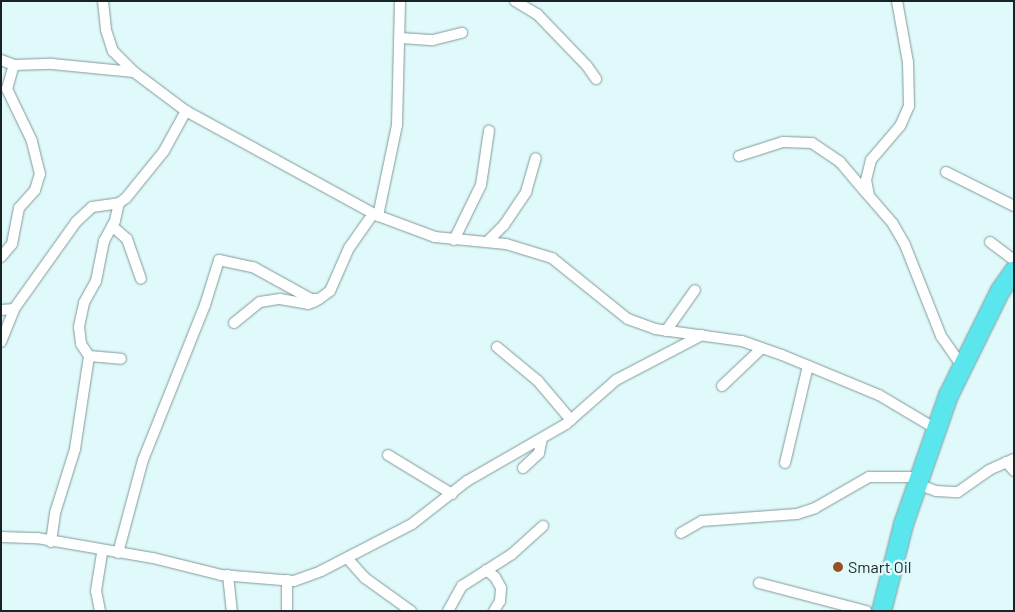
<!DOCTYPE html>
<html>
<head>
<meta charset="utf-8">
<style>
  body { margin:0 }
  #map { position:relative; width:1015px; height:612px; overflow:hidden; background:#e0fafb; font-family:Barlow,sans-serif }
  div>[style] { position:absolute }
  .roads { filter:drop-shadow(0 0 1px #81999a) drop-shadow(0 0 1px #81999a) }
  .street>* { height:10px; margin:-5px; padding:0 5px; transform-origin:5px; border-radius:5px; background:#fff }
  .highway>* { height:19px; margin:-9.5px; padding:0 9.5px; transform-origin:9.5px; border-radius:9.5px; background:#5be5ec }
  .dots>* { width:14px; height:14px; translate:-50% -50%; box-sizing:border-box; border:2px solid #e0fafb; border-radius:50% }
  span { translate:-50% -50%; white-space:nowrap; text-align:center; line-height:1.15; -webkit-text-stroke:5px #e0fafb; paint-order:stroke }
  .poi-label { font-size:16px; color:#192323 }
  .left { translate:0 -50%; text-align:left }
  .frame { position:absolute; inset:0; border:2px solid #192323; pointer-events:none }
</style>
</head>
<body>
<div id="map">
  <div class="roads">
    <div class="street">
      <div style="left:103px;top:1px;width:29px;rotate:84deg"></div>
      <div style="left:106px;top:30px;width:22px;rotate:72deg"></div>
      <div style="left:113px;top:51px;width:30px;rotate:45deg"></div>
      <div style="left:134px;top:72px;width:65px;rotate:36.9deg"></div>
      <div style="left:186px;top:111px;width:217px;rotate:28.7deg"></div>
      <div style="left:376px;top:215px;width:63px;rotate:20.4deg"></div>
      <div style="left:435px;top:237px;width:71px;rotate:5.6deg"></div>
      <div style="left:506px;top:244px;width:48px;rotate:16.9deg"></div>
      <div style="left:552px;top:258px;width:97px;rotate:38.8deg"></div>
      <div style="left:628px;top:319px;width:29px;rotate:20deg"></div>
      <div style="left:655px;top:329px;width:88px;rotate:7.9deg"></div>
      <div style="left:742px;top:341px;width:42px;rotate:19.3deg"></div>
      <div style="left:782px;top:355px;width:105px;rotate:22.4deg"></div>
      <div style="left:879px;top:395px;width:66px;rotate:30.8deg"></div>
      <div style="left:515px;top:1px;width:26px;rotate:31deg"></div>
      <div style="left:537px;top:14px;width:72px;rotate:46.1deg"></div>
      <div style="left:587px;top:66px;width:16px;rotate:55deg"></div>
      <div style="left:897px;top:1px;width:62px;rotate:79.8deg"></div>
      <div style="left:908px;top:62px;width:44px;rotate:88.7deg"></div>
      <div style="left:909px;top:106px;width:22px;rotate:114deg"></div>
      <div style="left:900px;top:126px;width:45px;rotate:130.5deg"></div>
      <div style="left:871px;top:160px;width:21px;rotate:104deg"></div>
      <div style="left:866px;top:180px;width:16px;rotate:79deg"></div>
      <div style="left:869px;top:196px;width:37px;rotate:49deg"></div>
      <div style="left:893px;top:224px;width:24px;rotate:60deg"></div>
      <div style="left:905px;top:245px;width:98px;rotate:68.4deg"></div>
      <div style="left:941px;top:336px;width:37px;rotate:55deg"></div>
      <div style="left:401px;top:38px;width:32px;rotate:4deg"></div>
      <div style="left:433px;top:40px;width:30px;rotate:-14deg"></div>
      <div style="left:1px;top:60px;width:14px;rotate:21deg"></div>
      <div style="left:14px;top:65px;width:38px;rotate:-2deg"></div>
      <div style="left:52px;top:64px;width:82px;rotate:5.6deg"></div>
      <div style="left:739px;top:156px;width:46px;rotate:-17.7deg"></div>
      <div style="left:783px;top:142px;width:29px;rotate:2deg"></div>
      <div style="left:812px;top:143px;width:34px;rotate:34deg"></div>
      <div style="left:840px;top:162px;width:42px;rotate:49.8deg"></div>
      <div style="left:946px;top:172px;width:76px;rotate:26.6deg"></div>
      <div style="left:119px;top:203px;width:18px;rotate:103deg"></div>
      <div style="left:115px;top:221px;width:23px;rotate:119deg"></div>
      <div style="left:104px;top:241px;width:41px;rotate:101.3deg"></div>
      <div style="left:96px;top:281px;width:25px;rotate:119deg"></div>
      <div style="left:84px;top:303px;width:25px;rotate:102deg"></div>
      <div style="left:79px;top:327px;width:17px;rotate:83deg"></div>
      <div style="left:81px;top:344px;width:14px;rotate:56deg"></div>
      <div style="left:89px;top:356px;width:32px;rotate:5deg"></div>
      <div style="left:378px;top:216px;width:93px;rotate:-78.2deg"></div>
      <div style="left:397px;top:125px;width:124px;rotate:-88.6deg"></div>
      <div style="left:112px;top:226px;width:20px;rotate:41deg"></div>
      <div style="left:127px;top:239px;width:42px;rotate:70.7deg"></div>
      <div style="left:454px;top:240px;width:61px;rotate:-63.9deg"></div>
      <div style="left:481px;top:185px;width:55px;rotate:-81.6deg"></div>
      <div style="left:487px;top:242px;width:24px;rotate:-45deg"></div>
      <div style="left:504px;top:225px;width:40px;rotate:-56deg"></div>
      <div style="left:526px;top:192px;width:35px;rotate:-74deg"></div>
      <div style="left:990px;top:242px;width:30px;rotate:37deg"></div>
      <div style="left:1px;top:257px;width:17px;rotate:-50deg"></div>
      <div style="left:12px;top:244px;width:37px;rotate:-79deg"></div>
      <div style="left:19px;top:208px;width:24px;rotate:-48deg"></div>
      <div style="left:35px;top:190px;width:17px;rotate:-73deg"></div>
      <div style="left:40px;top:174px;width:34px;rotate:-104deg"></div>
      <div style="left:32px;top:141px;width:58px;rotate:-115.7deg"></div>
      <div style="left:7px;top:89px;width:25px;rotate:-74deg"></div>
      <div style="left:1px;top:310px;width:13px;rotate:-4deg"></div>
      <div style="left:234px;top:323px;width:33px;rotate:-39deg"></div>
      <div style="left:260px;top:302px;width:20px;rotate:-9deg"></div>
      <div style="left:280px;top:299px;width:28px;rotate:10deg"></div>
      <div style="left:308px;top:304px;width:9px;rotate:-21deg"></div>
      <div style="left:666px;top:331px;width:50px;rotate:-54.7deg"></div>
      <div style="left:1px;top:342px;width:35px;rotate:-68deg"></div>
      <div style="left:14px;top:309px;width:107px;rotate:-54.5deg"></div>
      <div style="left:76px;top:222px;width:22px;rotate:-43deg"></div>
      <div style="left:92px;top:207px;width:27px;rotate:-8deg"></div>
      <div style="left:119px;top:203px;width:9px;rotate:-36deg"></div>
      <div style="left:126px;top:198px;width:60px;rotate:-51deg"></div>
      <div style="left:164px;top:151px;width:46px;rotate:-61.2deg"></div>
      <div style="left:497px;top:347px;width:53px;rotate:39.7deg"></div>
      <div style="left:538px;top:381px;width:51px;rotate:49.8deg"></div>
      <div style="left:722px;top:386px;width:55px;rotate:-43.5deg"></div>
      <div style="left:388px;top:455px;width:75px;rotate:31.4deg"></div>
      <div style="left:1006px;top:462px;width:12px;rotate:48deg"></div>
      <div style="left:785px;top:463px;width:100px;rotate:-76.7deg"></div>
      <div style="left:523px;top:468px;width:22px;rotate:-43deg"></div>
      <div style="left:539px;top:453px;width:15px;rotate:-79deg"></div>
      <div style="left:917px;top:484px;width:20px;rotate:20deg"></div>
      <div style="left:936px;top:491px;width:22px;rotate:3deg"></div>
      <div style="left:958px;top:492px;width:38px;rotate:-35deg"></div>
      <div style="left:989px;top:470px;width:27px;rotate:-24deg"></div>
      <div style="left:681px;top:533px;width:24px;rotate:-30deg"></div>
      <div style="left:702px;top:521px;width:95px;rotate:-4.2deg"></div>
      <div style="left:797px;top:514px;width:19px;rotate:-18deg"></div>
      <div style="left:815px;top:508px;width:62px;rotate:-29.9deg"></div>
      <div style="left:869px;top:477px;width:51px"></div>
      <div style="left:1px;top:537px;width:36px;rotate:2deg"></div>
      <div style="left:37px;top:538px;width:118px;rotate:9.8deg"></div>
      <div style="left:153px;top:558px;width:70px;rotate:14deg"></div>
      <div style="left:221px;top:575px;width:73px;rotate:4.7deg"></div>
      <div style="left:294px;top:581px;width:29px;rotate:-20deg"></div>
      <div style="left:321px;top:571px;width:102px;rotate:-27.3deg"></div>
      <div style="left:412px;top:524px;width:70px;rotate:-38deg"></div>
      <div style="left:467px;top:481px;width:114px;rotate:-29.9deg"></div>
      <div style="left:566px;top:424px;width:67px;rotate:-41.3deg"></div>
      <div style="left:616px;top:380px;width:97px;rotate:-27.6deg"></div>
      <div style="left:51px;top:542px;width:29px;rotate:-82deg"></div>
      <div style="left:55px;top:513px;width:67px;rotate:-72.6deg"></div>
      <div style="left:75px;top:449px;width:94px;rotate:-81.4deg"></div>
      <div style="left:118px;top:553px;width:96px;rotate:-75deg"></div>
      <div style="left:143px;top:460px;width:167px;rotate:-68.2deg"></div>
      <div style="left:205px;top:305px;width:47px;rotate:-72.7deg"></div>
      <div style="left:219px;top:260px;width:35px;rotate:12deg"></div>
      <div style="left:253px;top:267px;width:66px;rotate:28.9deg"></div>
      <div style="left:311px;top:299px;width:8px"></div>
      <div style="left:319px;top:299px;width:14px;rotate:-36deg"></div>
      <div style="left:330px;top:291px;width:47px;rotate:-66.2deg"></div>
      <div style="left:349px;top:248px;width:42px;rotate:-54.8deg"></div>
      <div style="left:347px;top:558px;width:27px;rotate:48deg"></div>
      <div style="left:365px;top:578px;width:57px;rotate:35.7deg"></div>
      <div style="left:486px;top:570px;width:11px;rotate:38deg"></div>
      <div style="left:495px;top:577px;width:13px;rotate:61deg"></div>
      <div style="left:501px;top:588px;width:13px;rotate:94deg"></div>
      <div style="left:500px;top:601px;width:12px;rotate:121deg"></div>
      <div style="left:228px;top:575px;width:36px;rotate:84deg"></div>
      <div style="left:759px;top:583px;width:111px;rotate:14.7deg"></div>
      <div style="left:100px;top:611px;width:20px;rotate:-101deg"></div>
      <div style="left:96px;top:591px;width:39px;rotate:-81deg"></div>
      <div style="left:287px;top:611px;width:31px;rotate:-90deg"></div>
      <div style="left:448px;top:611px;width:29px;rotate:-61deg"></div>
      <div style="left:462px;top:586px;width:59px;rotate:-32.6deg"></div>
      <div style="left:512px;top:554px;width:42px;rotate:-42.1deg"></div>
    </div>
    <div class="highway">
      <div style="left:881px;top:611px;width:90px;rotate:-75.8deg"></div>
      <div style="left:903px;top:524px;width:137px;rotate:-70.8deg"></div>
      <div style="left:948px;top:395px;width:117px;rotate:-63.7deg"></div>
      <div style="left:1000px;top:290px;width:24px;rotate:-55deg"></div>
    </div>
  </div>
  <div class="dots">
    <div style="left:838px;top:567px;background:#975127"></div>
  </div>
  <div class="poi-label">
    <span class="left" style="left:848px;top:567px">Smart Oil</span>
  </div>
  <div class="frame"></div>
</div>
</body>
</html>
